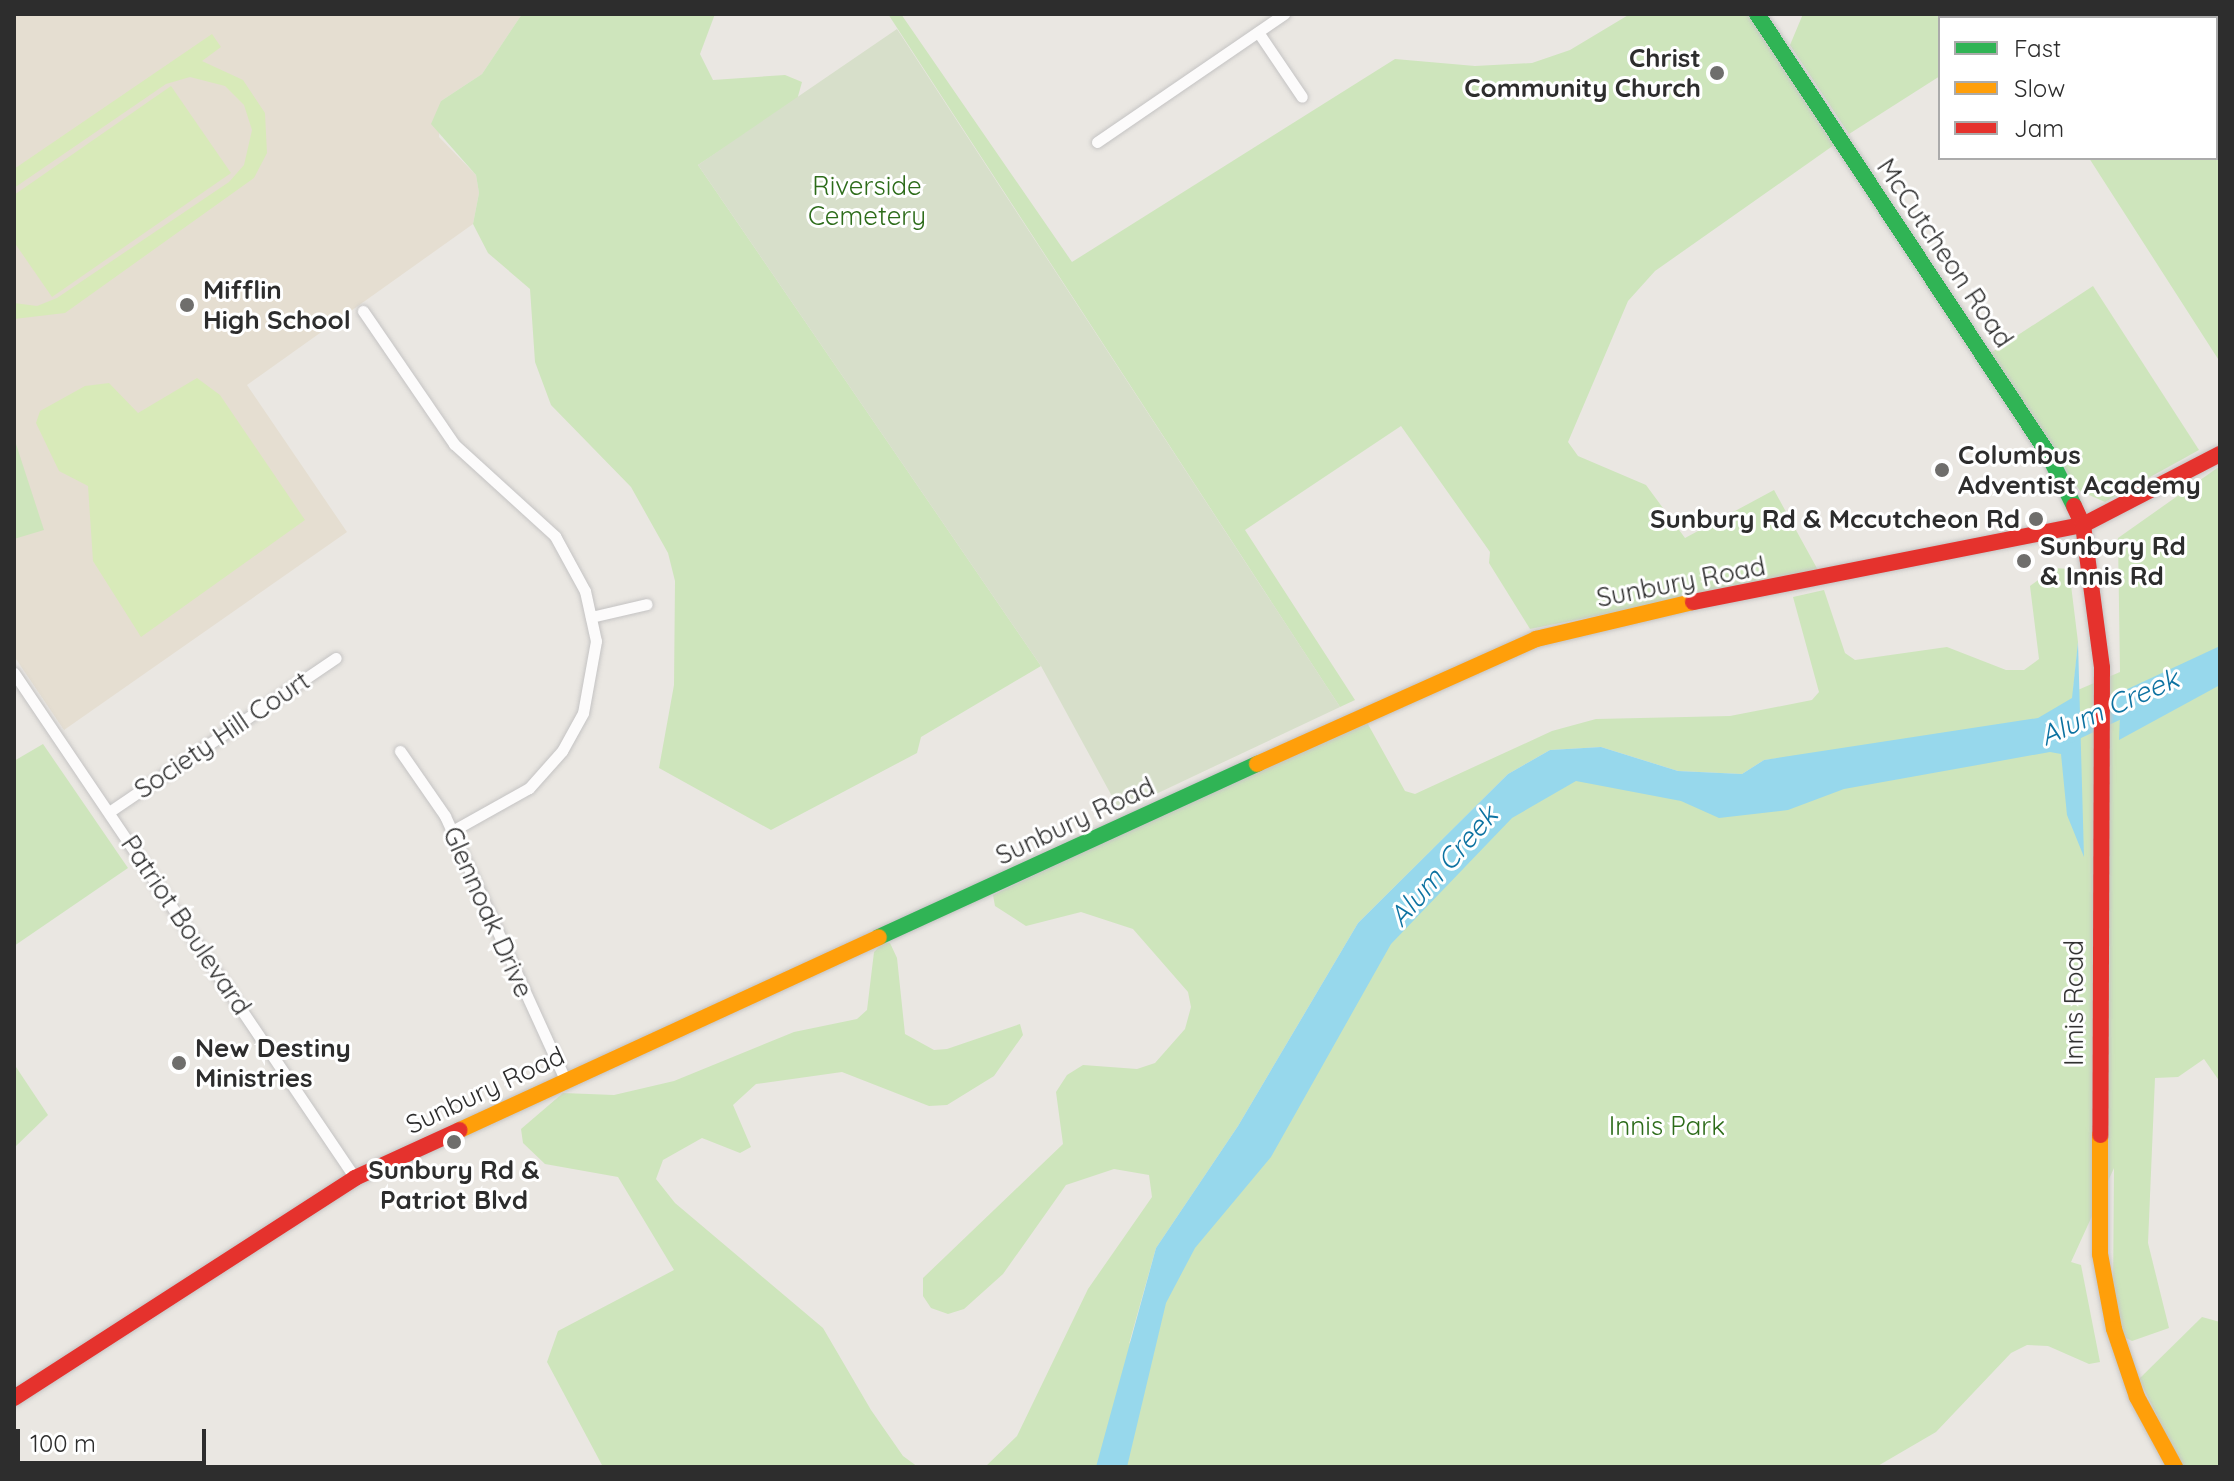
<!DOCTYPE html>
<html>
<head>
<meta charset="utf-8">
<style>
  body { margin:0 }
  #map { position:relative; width:2234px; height:1481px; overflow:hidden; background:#eae7e2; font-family:Quicksand,sans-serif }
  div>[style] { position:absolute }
  .education>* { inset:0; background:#e5ded1 }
  .green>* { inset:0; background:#cee5bc }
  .cemetery>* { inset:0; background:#d7dfca }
  .pitch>* { inset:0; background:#d8eab9 }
  .water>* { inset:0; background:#97d8ec }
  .river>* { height:22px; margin:-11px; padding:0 11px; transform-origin:11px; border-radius:11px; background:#97d8ec }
  .roads { filter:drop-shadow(0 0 2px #c4c3c3) drop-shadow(0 0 2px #c4c3c3) }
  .street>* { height:11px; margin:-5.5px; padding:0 5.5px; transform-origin:5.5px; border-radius:5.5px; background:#fcfbfb }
  .fast>* { height:16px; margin:-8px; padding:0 8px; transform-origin:8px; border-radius:8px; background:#30b455 }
  .slow>* { height:16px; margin:-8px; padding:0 8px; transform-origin:8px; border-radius:8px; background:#ff9f0a }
  .jam>* { height:16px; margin:-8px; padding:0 8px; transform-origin:8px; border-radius:8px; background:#e5322d }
  .dots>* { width:22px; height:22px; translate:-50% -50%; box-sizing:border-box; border:4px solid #fff; border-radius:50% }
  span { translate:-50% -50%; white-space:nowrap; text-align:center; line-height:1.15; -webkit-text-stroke:6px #fff; paint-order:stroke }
  .poi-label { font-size:26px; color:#2d2d2d; font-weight:700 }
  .right { translate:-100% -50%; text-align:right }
  .left { translate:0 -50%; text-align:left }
  .park-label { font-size:26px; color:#2d6c1a }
  .street-label { font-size:26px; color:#2d2d2d }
  .water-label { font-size:28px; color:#0d72a1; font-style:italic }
  .frame { position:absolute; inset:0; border:16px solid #2d2d2d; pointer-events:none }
  .legend { position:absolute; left:1938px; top:16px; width:280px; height:144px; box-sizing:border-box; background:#fff; border:2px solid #ababab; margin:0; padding:10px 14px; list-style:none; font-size:24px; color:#2d2d2d }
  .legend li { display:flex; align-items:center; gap:16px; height:40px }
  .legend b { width:40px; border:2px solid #ababab }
  .scale { position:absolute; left:16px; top:1429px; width:190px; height:36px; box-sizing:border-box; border:4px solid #2d2d2d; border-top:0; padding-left:10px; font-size:24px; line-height:28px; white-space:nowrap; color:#2d2d2d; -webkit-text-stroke:6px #fff; paint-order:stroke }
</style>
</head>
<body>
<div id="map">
  <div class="education">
    <div style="clip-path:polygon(14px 14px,522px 14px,482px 74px,441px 101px,439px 137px,476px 175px,479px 193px,473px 224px,247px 385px,347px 532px,64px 730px,14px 656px)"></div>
  </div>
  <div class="green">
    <div style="clip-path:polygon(522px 14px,715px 14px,700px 54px,713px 80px,785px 75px,802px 82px,797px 100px,698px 165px,1041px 666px,921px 737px,917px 753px,771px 830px,659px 768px,674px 685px,675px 581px,668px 553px,631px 487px,551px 405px,535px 362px,530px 289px,488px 253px,473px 224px,479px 193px,476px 175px,431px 124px,441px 101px,482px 74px)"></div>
    <div style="clip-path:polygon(888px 14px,901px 14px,1072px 262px,1395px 59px,1475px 66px,1532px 63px,1570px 50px,1630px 14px,1749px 14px,1834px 145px,1655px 271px,1628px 301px,1568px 442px,1578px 456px,1646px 485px,1685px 538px,1774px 490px,1819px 572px,1530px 629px,1489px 563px,1490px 552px,1401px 426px,1245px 530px,1355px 700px,1340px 707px)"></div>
    <div style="clip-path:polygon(1803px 14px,2220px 14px,2220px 362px,2089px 158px,2216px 158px,2216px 18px,1940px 18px,1940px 76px,1849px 134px,1790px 45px)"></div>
    <div style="clip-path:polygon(2093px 286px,2199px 450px,2105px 502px,2080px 491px,1989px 354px)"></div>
    <div style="clip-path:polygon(16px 444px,44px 530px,14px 539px,14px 445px)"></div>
    <div style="clip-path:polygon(evenodd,2220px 466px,2220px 1082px,2204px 1059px,2178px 1077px,2155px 1078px,2148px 1243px,2169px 1328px,2132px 1341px,2122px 1336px,2113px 1298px,2114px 1168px,2071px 1262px,2081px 1265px,2100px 1362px,2089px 1364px,2048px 1346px,2027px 1345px,2011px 1353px,1936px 1432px,1876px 1467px,985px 1467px,1017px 1436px,1088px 1289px,1152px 1197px,1149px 1175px,1114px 1169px,1066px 1185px,1003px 1274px,964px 1309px,948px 1314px,931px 1308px,923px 1296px,923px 1278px,1063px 1144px,1056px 1092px,1067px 1075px,1083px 1065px,1137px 1069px,1155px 1063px,1185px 1029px,1191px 1007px,1188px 992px,1133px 929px,1081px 912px,1026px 926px,995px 906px,993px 895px,1364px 717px,1405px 791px,1415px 794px,1552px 731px,1596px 719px,1730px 716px,1812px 700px,1819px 692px,1793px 597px,1824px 590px,1845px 653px,1855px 660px,1947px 647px,2006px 670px,2024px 670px,2039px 659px,2030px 586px,2055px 568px,2069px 569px,2078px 642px,2073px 692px,2120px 672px,2118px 538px,2220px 466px,1911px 741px,1776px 793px,1583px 769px,1506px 793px,1408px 903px,1129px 1344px,1156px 1248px,1238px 1126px,1358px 923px,1508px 774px,1550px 750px,1601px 747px,1678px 771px,1742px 774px,1764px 760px,1911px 741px)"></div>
    <div style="clip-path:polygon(43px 744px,128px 868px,14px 946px,14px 761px)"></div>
    <div style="clip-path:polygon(883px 943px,890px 943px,897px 958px,905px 1034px,934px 1050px,947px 1049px,1020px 1024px,1023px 1035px,994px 1076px,947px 1105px,929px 1106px,842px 1072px,756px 1084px,733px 1105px,751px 1147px,740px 1153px,702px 1138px,663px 1160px,656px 1179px,675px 1203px,823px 1328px,871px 1410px,903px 1456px,918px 1467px,603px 1467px,547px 1362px,558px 1331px,674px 1270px,618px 1177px,545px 1164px,523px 1143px,521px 1129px,563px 1093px,614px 1095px,674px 1081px,794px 1032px,857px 1019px,867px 1010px,874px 952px)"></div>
    <div style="clip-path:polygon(14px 1064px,48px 1115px,14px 1148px)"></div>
    <div style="clip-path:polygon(2202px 1317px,2220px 1322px,2220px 1467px,2182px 1467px,2139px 1379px)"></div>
  </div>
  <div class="cemetery">
    <div style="clip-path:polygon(897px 29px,1340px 707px,1120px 811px,1041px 666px,698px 165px)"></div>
  </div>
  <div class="pitch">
    <div style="clip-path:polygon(212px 34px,221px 47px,202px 61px,243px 80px,265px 113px,267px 153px,254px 178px,65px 313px,14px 319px,14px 303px,37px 306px,57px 298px,229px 182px,244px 165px,252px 130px,244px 105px,225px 86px,190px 77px,166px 84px,14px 188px,14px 169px)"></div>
    <div style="clip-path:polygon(171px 86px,231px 173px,52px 297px,14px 242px,14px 195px)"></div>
    <div style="clip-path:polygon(197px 378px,220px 395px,305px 520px,141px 637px,93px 561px,88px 486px,59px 471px,36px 423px,40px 411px,85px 386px,109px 383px,138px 413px)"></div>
  </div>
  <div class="water">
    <div style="clip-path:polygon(2078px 642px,2084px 857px,2067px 815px,2061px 754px,2050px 752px,1844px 789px,1788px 810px,1719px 818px,1681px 801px,1576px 781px,1512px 818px,1391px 944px,1271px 1157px,1195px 1248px,1166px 1303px,1127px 1467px,1096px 1467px,1156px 1248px,1238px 1126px,1358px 923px,1508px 774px,1550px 750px,1601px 747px,1678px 771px,1742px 774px,1764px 760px,2038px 718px,2072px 698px)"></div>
    <div style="clip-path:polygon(2220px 646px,2220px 685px,2119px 740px,2121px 692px)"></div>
  </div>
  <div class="river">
    <div style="left:2055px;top:738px;width:102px;rotate:-25.1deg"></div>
  </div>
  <div class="roads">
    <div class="street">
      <div style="left:1258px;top:32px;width:78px;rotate:55.9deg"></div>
      <div style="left:1097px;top:142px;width:227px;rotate:-34.4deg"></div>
      <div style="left:363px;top:311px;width:161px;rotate:55.6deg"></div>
      <div style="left:454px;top:444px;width:137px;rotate:42.3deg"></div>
      <div style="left:555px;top:536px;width:63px;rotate:61.4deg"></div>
      <div style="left:585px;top:591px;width:51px;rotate:77.6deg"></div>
      <div style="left:596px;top:641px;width:73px;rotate:100.2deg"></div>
      <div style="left:583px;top:713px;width:43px;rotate:118.9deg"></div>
      <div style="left:562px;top:751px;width:50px;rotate:131.7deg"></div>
      <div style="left:529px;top:788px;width:88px;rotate:150.8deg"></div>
      <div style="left:591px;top:617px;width:57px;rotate:-13.1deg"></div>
      <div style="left:14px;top:673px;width:609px;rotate:55.97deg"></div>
      <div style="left:400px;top:751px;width:79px;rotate:55.3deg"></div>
      <div style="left:445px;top:816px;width:289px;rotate:65.5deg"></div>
      <div style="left:109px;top:812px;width:274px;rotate:-34.2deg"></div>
    </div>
    <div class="fast">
      <div style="left:1757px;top:14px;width:525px;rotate:56.49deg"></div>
      <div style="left:2047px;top:452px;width:60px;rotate:63.4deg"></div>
      <div style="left:879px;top:937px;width:416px;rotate:-24.6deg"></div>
    </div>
    <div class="slow">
      <div style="left:1257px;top:764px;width:306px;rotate:-24.1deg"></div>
      <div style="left:1536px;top:639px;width:161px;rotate:-13.3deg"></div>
      <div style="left:460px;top:1130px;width:461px;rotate:-24.7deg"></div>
      <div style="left:2100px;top:1135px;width:119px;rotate:90deg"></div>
      <div style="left:2100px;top:1254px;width:76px;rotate:79.4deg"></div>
      <div style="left:2114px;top:1329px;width:72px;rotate:71.3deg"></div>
      <div style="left:2137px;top:1397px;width:80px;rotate:61.5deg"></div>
    </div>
    <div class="jam">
      <div style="left:2074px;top:506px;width:21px;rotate:65deg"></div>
      <div style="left:2083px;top:525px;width:144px;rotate:82.4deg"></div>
      <div style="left:2102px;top:668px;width:467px;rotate:90.2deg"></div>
      <div style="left:1693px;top:602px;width:398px;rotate:-11.2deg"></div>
      <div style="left:2083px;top:525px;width:154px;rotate:-27.4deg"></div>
      <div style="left:14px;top:1398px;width:406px;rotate:-32.8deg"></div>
      <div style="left:355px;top:1178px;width:115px;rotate:-24.6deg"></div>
    </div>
  </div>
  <div class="dots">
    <div style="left:1717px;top:73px;background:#6f6e6c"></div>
    <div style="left:187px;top:305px;background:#6f6e6c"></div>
    <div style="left:1942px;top:470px;background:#6f6e6c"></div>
    <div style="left:2036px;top:519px;background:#6f6e6c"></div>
    <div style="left:2024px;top:561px;background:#6f6e6c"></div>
    <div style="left:179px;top:1063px;background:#6f6e6c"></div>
    <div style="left:454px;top:1142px;background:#6f6e6c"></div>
  </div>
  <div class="poi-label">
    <span class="right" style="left:1701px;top:73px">Christ<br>Community Church</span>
    <span class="left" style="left:203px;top:305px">Mifflin<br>High School</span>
    <span class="left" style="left:1958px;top:470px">Columbus<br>Adventist Academy</span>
    <span class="right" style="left:2020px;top:519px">Sunbury Rd &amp; Mccutcheon Rd</span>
    <span class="left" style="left:2040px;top:561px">Sunbury Rd<br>&amp; Innis Rd</span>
    <span class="left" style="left:195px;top:1063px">New Destiny<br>Ministries</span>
    <span style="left:454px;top:1185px">Sunbury Rd &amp;<br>Patriot Blvd</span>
  </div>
  <div class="park-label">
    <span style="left:867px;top:201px">Riverside<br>Cemetery</span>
    <span style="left:1667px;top:1126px">Innis Park</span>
  </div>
  <div class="street-label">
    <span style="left:1945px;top:253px;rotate:56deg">McCutcheon Road</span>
    <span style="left:1681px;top:582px;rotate:-11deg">Sunbury Road</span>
    <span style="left:222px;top:735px;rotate:-34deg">Society Hill Court</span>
    <span style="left:1075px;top:821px;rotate:-25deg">Sunbury Road</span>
    <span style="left:488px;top:912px;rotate:66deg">Glennoak Drive</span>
    <span style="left:186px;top:925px;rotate:56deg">Patriot Boulevard</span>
    <span style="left:2074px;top:1003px;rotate:-90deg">Innis Road</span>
    <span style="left:485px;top:1090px;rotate:-25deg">Sunbury Road</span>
  </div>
  <div class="water-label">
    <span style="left:2109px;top:707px;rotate:-24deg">Alum Creek</span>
    <span style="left:1443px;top:866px;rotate:-49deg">Alum Creek</span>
  </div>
  <div class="frame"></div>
  <ul class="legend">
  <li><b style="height:10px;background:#30b455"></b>Fast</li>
  <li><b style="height:10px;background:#ff9f0a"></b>Slow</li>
  <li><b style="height:10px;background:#e5322d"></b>Jam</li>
  </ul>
  <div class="scale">100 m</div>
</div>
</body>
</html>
